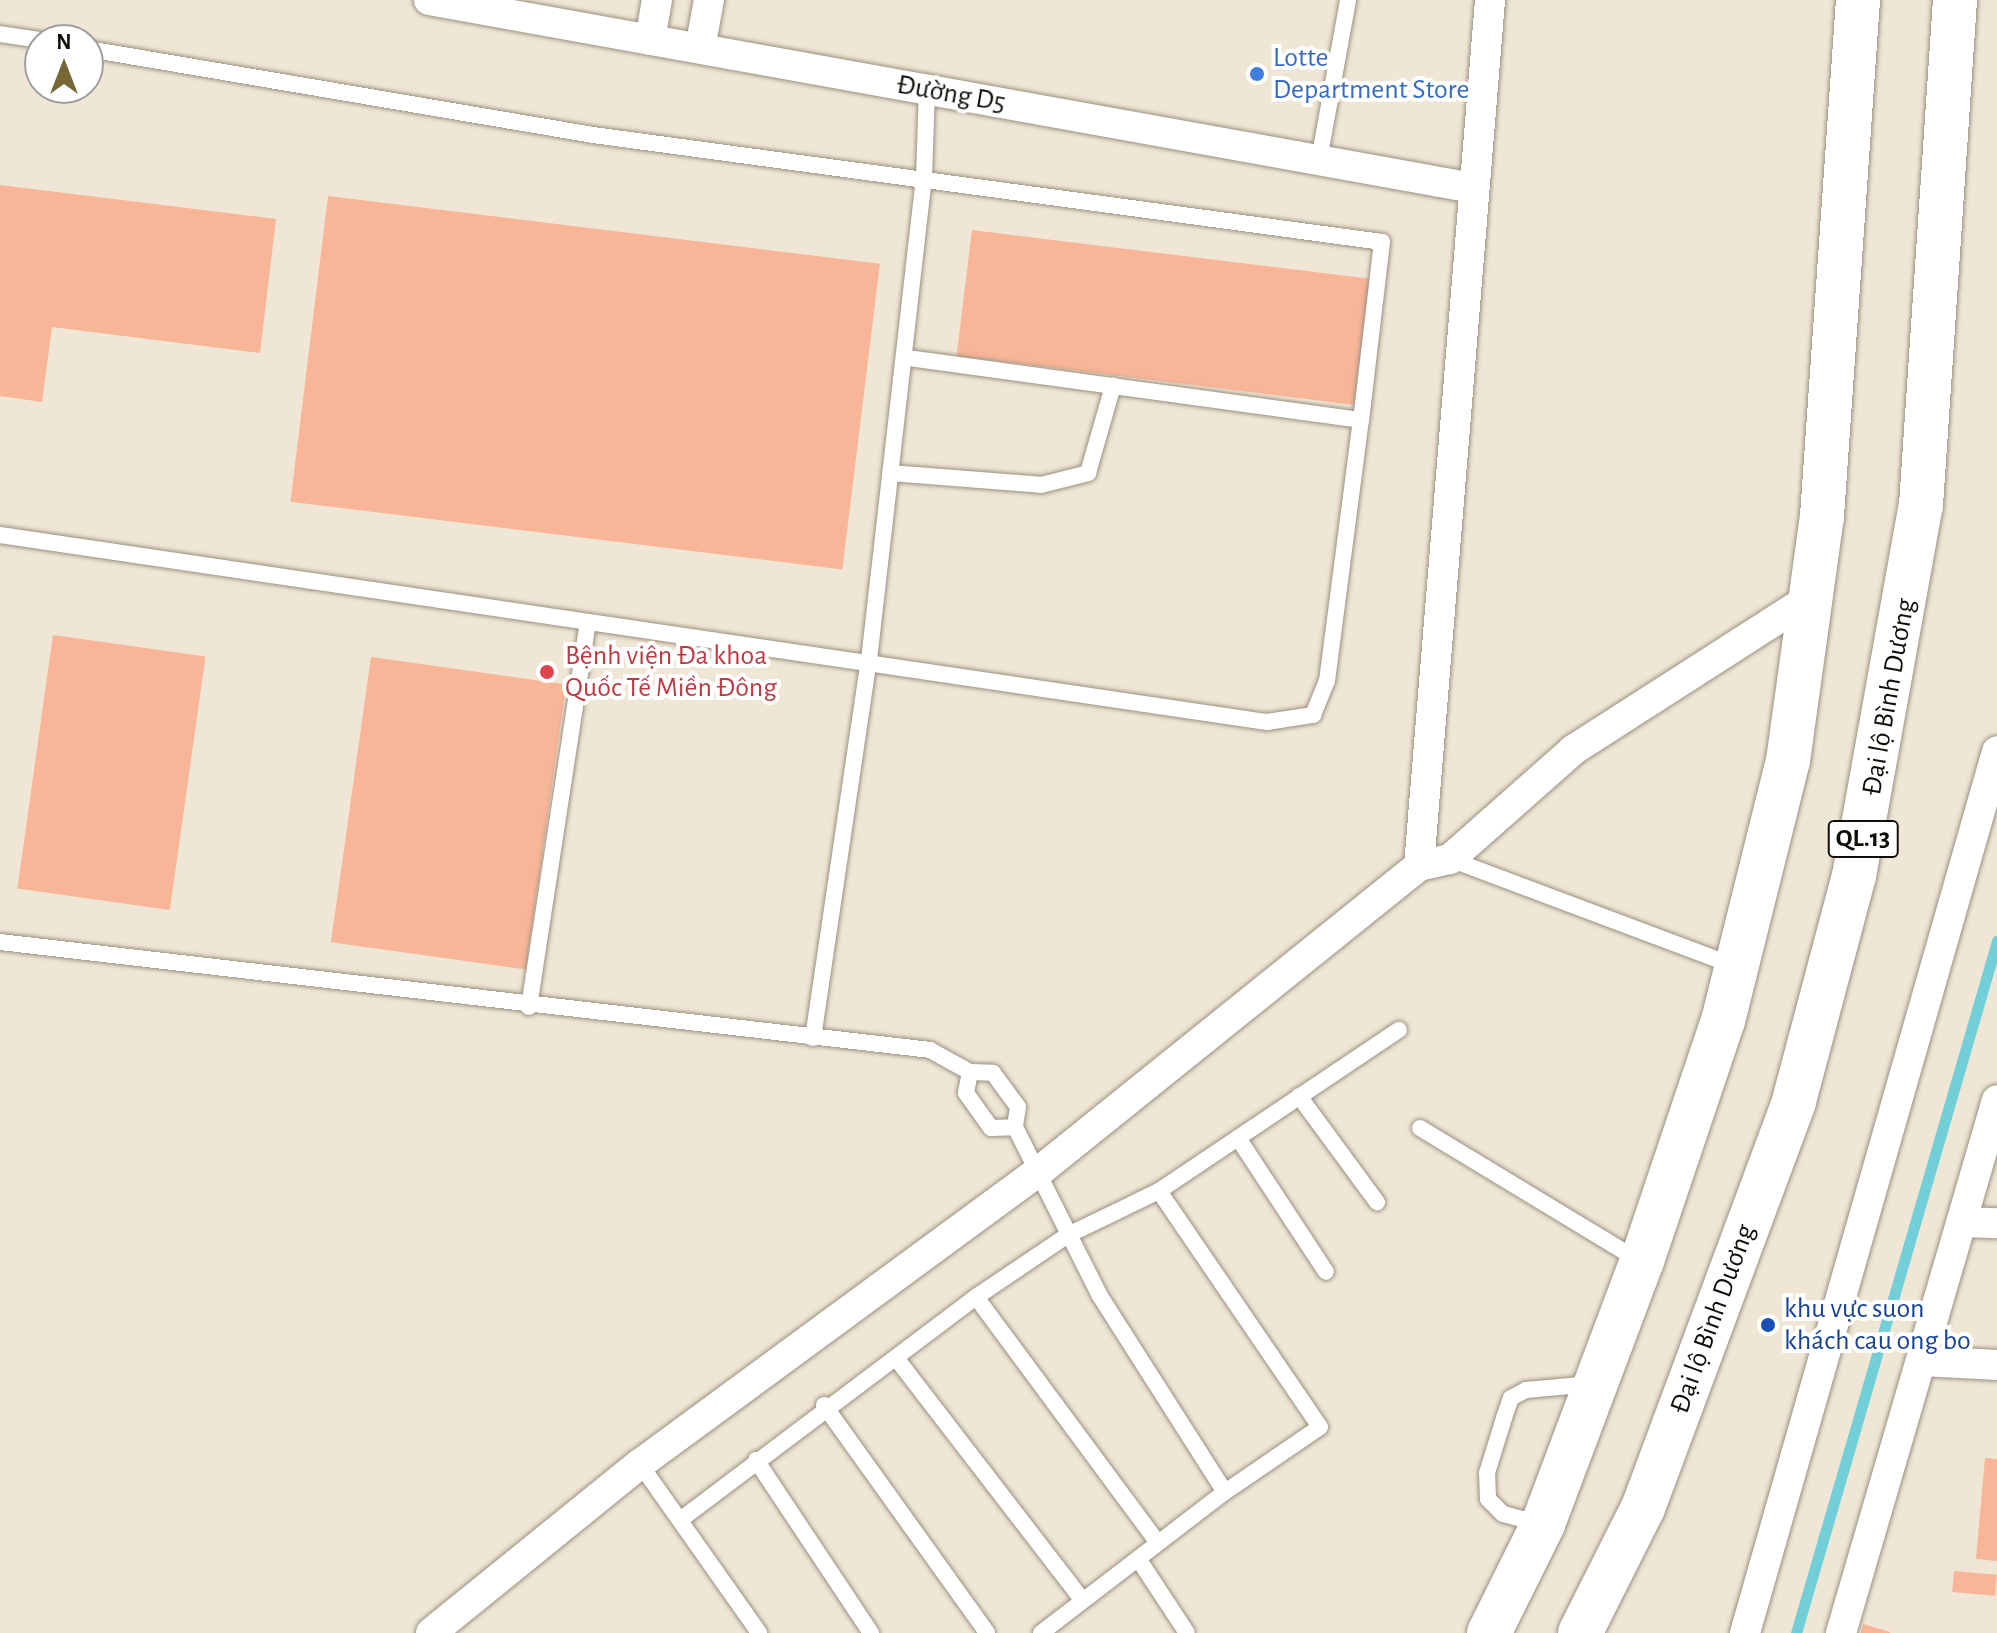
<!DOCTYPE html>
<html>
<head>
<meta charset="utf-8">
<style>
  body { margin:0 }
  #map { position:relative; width:1997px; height:1633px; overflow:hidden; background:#f0e6d5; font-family:"Alegreya Sans",sans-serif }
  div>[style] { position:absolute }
  .stream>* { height:11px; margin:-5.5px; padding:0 5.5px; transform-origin:5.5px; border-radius:5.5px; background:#72cfd7 }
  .building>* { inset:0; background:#f9b597; transform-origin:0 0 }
  .roads { filter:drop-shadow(0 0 2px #9a9081) drop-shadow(0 0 2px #9a9081) }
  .service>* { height:16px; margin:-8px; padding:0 8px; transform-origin:8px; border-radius:8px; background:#fff }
  .minor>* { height:30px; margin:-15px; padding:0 15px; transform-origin:15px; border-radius:15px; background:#fff }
  .trunk>* { height:44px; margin:-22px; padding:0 22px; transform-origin:22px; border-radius:22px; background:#fff }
  .dots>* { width:22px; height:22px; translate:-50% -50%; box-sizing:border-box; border:4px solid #fff; border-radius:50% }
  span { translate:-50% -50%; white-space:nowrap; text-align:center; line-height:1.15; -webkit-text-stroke:8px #fff; paint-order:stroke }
  .shield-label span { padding:2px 6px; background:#fff; border:2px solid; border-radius:6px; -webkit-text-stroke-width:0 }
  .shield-label { font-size:26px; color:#120f09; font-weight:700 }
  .shop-label { font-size:28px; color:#366cbe }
  .left { translate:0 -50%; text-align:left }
  .street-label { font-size:28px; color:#120f09 }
  .health-label { font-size:28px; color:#be3a42 }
  .transit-label { font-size:28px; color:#164399 }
  .north { position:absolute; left:24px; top:24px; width:80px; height:80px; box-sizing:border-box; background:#fff; border:2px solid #a09f9d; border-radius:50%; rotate:0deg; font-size:22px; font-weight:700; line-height:32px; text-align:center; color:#120f09 }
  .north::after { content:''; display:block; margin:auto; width:28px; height:36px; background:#766835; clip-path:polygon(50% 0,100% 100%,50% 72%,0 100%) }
</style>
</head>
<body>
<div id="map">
  <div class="stream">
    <div style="left:1796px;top:1633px;width:721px;rotate:-73.8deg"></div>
  </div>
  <div class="building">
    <div style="clip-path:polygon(0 185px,276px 219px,260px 353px,52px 327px,42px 402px,0 396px)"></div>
    <div style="left:328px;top:196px;width:556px;height:308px;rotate:7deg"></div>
    <div style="left:972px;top:230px;width:409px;height:127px;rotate:7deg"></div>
    <div style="left:53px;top:635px;width:154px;height:256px;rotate:8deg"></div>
    <div style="left:371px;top:657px;width:197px;height:288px;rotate:8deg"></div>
    <div style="clip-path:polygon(1985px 1458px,1997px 1459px,1997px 1561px,1976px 1559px)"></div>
    <div style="left:1954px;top:1571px;width:43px;height:21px;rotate:5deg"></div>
    <div style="clip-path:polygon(1863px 1624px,1890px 1632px,1890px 1633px,1861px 1633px)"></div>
  </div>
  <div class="roads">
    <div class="service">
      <div style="left:0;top:34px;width:40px;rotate:8.5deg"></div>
      <div style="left:88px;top:49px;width:512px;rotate:9.66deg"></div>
      <div style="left:593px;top:135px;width:796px;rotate:7.72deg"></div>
      <div style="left:1382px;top:242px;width:179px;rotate:96.7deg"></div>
      <div style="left:1361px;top:420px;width:461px;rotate:-172.2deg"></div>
      <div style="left:1319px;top:160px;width:163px;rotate:-79.7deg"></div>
      <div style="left:890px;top:473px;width:151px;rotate:4.5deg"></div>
      <div style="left:1041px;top:485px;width:49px;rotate:-14.3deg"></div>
      <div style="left:1088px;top:473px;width:91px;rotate:-74deg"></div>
      <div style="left:0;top:535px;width:1281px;rotate:8.4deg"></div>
      <div style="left:1267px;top:722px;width:47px;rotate:-8.7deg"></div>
      <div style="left:1313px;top:715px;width:37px;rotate:-68deg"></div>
      <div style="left:1327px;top:681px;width:263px;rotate:-82.6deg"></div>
      <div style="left:1450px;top:859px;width:304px;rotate:20.6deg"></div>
      <div style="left:0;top:942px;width:936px;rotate:6.62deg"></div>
      <div style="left:930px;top:1050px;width:46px;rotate:28.8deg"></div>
      <div style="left:970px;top:1072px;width:23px;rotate:2deg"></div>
      <div style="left:993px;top:1073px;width:42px;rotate:53.7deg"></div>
      <div style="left:1018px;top:1107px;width:20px;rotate:99deg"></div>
      <div style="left:1015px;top:1127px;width:189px;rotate:63.3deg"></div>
      <div style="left:1100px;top:1296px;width:232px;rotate:57.5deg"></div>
      <div style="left:1225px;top:1492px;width:115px;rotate:-34.4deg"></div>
      <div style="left:1320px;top:1427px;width:286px;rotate:-124.3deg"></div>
      <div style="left:529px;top:1007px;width:384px;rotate:-81.3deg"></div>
      <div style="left:813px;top:1038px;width:382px;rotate:-81.6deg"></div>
      <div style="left:869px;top:660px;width:485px;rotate:-83.5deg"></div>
      <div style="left:924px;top:178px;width:89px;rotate:-88.1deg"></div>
      <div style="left:970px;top:1072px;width:21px;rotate:101deg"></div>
      <div style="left:966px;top:1093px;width:43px;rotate:54.5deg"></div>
      <div style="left:991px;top:1128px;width:24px;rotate:-2deg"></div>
      <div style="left:1299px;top:1096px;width:132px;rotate:53.7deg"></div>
      <div style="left:1420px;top:1128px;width:257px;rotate:31.2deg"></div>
      <div style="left:1238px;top:1138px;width:160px;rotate:56.7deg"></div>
      <div style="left:976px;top:1297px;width:301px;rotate:53.5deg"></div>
      <div style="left:896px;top:1358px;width:303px;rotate:52.4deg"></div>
      <div style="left:824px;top:1405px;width:280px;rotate:54.4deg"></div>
      <div style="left:756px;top:1460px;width:208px;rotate:56.4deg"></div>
      <div style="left:640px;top:1464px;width:207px;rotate:54.8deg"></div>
      <div style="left:680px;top:1520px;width:371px;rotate:-37deg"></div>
      <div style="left:976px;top:1297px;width:111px;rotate:-34deg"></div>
      <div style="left:1068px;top:1235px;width:101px;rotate:-25.8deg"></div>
      <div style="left:1159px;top:1191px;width:289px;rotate:-33.9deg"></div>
      <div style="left:1541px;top:1524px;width:39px;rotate:-165deg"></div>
      <div style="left:1503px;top:1514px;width:21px;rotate:-135deg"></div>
      <div style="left:1488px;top:1499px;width:26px;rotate:-92deg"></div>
      <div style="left:1487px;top:1473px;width:58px;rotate:-72.8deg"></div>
      <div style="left:1504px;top:1418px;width:21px;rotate:-71deg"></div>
      <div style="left:1511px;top:1398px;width:17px;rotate:-28deg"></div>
      <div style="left:1526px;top:1390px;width:66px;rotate:-5.2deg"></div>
      <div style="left:1139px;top:1560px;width:87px;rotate:56.7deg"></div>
      <div style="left:1041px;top:1633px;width:232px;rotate:-37.5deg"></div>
    </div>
    <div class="minor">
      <div style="left:429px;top:0;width:1061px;rotate:10.21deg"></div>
      <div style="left:650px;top:40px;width:41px;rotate:-80.1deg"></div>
      <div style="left:700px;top:48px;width:49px;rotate:-79.4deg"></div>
      <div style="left:1419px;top:866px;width:869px;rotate:-85.31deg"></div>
      <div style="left:1963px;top:1222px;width:34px;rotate:2deg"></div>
      <div style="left:1923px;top:1361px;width:74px;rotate:3.1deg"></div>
      <div style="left:431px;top:1633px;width:269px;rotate:-39deg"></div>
      <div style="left:640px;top:1464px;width:499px;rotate:-36.3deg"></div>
      <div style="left:1042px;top:1169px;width:484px;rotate:-38.8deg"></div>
      <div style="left:1419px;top:866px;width:32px;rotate:-13deg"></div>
      <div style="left:1450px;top:859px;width:164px;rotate:-41.5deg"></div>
      <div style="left:1573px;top:750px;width:283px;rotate:-32.7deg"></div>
      <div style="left:1745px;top:1633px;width:917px;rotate:-74.05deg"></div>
      <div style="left:1841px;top:1633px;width:555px;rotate:-73.69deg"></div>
    </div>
    <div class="trunk">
      <div style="left:1489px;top:1633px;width:122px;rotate:-63.6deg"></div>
      <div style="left:1543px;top:1524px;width:281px;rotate:-69.4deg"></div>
      <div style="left:1642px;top:1261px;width:253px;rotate:-71.4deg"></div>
      <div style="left:1723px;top:1021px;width:268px;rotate:-76deg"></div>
      <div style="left:1788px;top:761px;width:247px;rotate:-82.1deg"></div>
      <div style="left:1822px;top:516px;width:517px;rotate:-86.01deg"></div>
      <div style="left:1580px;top:1633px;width:140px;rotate:-63.3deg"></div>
      <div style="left:1643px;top:1508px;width:434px;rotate:-69.6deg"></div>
      <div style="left:1794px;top:1101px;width:233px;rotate:-75.1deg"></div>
      <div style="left:1854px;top:876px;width:377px;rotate:-79.8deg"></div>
      <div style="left:1921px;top:505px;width:506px;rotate:-86.15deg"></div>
    </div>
  </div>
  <div class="dots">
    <div style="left:1257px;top:74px;background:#3f7fe0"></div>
    <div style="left:547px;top:672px;background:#e0444e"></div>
    <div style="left:1768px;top:1325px;background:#1a4fb4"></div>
  </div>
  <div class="shield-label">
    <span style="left:1863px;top:839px">QL.13</span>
  </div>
  <div class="shop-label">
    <span class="left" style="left:1273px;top:74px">Lotte<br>Department Store</span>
  </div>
  <div class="street-label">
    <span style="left:951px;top:94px;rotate:10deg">Đường D5</span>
    <span style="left:1889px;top:697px;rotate:-80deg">Đại lộ Bình Dương</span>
    <span style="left:1713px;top:1319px;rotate:-70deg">Đại lộ Bình Dương</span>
  </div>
  <div class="health-label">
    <span class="left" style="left:565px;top:672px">Bệnh viện Đa khoa<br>Quốc Tế Miền Đông</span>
  </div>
  <div class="transit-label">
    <span class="left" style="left:1784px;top:1325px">khu vực suon<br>khách cau ong bo</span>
  </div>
  <div class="north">N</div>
</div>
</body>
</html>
